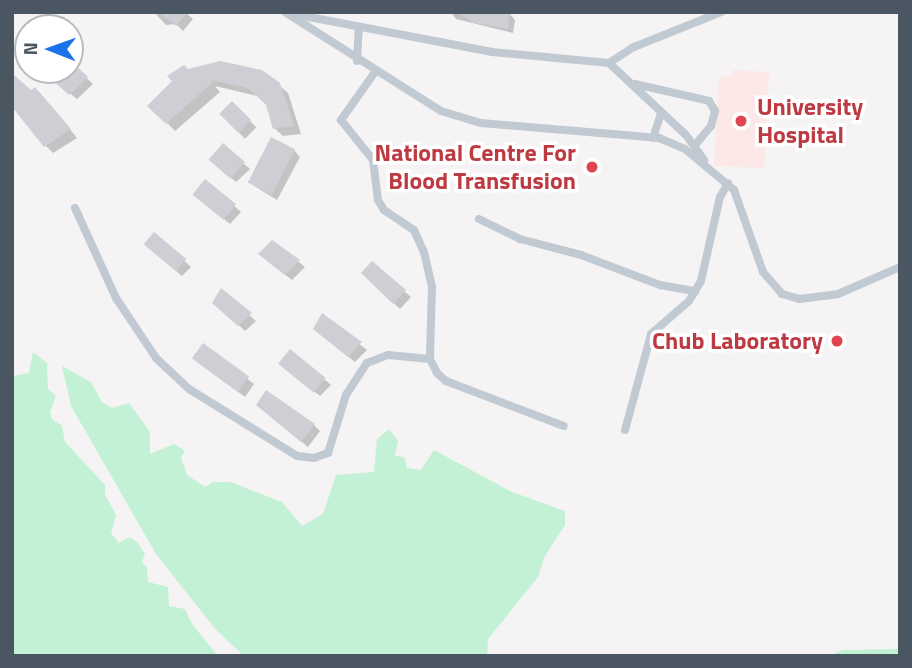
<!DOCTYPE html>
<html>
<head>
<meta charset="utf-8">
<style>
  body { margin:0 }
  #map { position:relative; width:912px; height:668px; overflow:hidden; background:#f5f3f3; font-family:"Titillium Web",sans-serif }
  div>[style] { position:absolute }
  .medical>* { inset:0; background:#fce8e6 }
  .green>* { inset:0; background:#c3f1d5 }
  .shadow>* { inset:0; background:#0003; transform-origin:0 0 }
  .building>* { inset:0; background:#cdcfd5; transform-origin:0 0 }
  .street>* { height:8px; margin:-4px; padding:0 4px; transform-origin:4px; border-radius:4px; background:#c1cad2 }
  .dots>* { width:19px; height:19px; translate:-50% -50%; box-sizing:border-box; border:4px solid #fff; border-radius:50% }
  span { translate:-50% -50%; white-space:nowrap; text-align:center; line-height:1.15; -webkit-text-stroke:7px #fff; paint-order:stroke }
  .health-label { font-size:24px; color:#be3a42; font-weight:700 }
  .left { translate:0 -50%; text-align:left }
  .right { translate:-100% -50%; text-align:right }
  .frame { position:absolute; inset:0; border:14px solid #4a5661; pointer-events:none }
  .north { position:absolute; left:14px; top:14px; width:70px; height:70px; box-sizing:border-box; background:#fff; border:2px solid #b7bbc0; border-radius:50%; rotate:271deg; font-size:19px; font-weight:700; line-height:28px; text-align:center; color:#4a5661 }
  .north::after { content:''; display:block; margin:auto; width:24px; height:32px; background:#1a73e8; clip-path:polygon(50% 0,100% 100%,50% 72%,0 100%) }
</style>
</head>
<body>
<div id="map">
  <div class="medical">
    <div style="clip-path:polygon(732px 70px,769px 72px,764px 168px,714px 166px,719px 76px,732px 77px)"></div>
  </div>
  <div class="green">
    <div style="clip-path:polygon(33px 352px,47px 363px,48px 389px,56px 396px,50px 412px,52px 419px,62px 426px,65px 442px,105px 485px,105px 495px,116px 515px,111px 533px,119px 543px,130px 537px,138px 543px,145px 554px,142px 562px,147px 568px,148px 582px,168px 587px,169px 606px,185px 609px,192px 624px,218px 656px,12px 656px,12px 376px,29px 373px)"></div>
    <div style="clip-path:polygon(62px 366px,91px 382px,102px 402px,112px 408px,129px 403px,150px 432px,150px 454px,174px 444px,185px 451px,181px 458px,187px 475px,205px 487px,213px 482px,230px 482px,282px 502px,302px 526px,323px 514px,336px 475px,374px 472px,377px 439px,389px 429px,398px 441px,395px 456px,404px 457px,407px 468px,421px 470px,434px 450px,512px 492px,565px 511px,565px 525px,545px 556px,538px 577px,488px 639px,487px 656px,244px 656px,216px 630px,156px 554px,71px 406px)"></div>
    <div style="clip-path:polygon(900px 649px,900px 656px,828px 656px,843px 650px)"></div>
  </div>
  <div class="shadow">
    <div style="clip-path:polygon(154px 12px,185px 12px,193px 19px,183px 31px,176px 24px,166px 25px)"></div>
    <div style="clip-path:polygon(451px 12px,510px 14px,515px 20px,513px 33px,456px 19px)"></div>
    <div style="clip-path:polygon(70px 63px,93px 84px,77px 99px,42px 70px,70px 70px)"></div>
    <div style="clip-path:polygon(233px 64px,262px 71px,288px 93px,301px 134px,283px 136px,274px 128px,268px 105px,257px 96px,215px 86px,220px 92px,175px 131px,150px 106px,188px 71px)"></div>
    <div style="clip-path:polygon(31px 92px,43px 97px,77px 138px,53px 153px,46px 146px)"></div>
    <div style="left:233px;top:104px;width:33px;height:16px;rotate:45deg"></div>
    <div style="clip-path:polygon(223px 146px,250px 169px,236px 182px,216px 165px)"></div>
    <div style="clip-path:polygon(294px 150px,300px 157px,277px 200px,248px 182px)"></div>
    <div style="clip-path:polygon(205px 181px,241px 212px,230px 224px,201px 200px)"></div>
    <div style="clip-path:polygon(155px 235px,191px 267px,182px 276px,153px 251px)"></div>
    <div style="clip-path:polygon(273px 242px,305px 267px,292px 280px,266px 260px)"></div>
    <div style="clip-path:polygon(372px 264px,411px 297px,400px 309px,363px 273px)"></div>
    <div style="clip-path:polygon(221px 291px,256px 321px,245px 331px,214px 302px)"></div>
    <div style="clip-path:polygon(323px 316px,367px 350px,355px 362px,321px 335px)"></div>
    <div style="clip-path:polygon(203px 345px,254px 384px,245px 397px,200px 364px)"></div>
    <div style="clip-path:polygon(291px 351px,331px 385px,320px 396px,289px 371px)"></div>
    <div style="clip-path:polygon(264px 411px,314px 425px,320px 431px,308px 447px)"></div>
  </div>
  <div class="building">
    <div style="clip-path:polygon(158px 12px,188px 12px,176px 26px)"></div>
    <div style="clip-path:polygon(457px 12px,510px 12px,508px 29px,474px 23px)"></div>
    <div style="clip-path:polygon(70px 60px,88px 77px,69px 95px,41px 70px,70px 70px)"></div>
    <div style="clip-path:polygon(220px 61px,262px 70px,280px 83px,294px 126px,273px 129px,266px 105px,257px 96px,247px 88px,211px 80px,213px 82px,166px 124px,147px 106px,172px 81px,167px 76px,184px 65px,188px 69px)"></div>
    <div style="clip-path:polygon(12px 73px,31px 90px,35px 87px,71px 129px,44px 147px,12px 107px)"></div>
    <div style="left:232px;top:101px;width:27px;height:18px;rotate:45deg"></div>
    <div style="left:271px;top:137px;width:27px;height:51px;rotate:27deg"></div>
    <div style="left:223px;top:143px;width:29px;height:22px;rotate:41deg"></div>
    <div style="left:205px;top:179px;width:40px;height:20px;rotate:39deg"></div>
    <div style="left:154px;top:232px;width:42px;height:16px;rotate:40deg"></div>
    <div style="clip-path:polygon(272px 240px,300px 260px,285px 275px,258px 254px)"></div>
    <div style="clip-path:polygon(372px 261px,406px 290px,393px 304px,361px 273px)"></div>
    <div style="clip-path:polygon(221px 288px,252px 313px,238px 326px,212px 303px)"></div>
    <div style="clip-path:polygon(322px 313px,362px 342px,348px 357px,313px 329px)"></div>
    <div style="left:203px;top:343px;width:57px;height:19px;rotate:36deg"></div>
    <div style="left:290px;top:349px;width:46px;height:19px;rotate:39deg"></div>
    <div style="clip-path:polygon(266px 390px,315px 424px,301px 442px,256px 405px)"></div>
  </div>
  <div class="street">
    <div style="left:285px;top:12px;width:185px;rotate:32.4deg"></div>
    <div style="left:441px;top:111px;width:42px;rotate:16.7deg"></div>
    <div style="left:481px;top:123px;width:179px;rotate:4.8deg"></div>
    <div style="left:659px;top:138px;width:28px;rotate:23deg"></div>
    <div style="left:685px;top:149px;width:64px;rotate:39.9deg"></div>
    <div style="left:734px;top:190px;width:87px;rotate:70.5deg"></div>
    <div style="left:763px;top:272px;width:29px;rotate:49deg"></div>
    <div style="left:782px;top:294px;width:18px;rotate:16deg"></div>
    <div style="left:799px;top:299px;width:39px;rotate:-7deg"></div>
    <div style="left:838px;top:294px;width:68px;rotate:-23.5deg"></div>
    <div style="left:288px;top:13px;width:208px;rotate:10.8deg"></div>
    <div style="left:492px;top:52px;width:118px;rotate:5.4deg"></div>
    <div style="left:609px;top:63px;width:30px;rotate:-33deg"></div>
    <div style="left:634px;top:47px;width:94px;rotate:-21.9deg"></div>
    <div style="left:357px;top:61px;width:33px;rotate:-87deg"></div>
    <div style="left:609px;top:63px;width:105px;rotate:43.1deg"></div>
    <div style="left:686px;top:135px;width:31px;rotate:54deg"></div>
    <div style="left:375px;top:72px;width:59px;rotate:125.3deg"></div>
    <div style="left:341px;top:120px;width:51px;rotate:51.3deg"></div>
    <div style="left:373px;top:160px;width:40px;rotate:82.9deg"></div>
    <div style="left:378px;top:200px;width:12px;rotate:59deg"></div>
    <div style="left:384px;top:210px;width:36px;rotate:34deg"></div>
    <div style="left:414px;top:230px;width:24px;rotate:66deg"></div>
    <div style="left:424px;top:252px;width:35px;rotate:77deg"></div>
    <div style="left:432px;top:286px;width:73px;rotate:91.6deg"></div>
    <div style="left:430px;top:359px;width:16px;rotate:63deg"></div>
    <div style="left:437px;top:373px;width:12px;rotate:42deg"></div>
    <div style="left:446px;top:381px;width:126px;rotate:20.9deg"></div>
    <div style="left:635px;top:84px;width:76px;rotate:12.9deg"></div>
    <div style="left:709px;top:101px;width:12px;rotate:59deg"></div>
    <div style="left:715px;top:111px;width:16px;rotate:105deg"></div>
    <div style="left:711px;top:126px;width:25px;rotate:130deg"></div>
    <div style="left:653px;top:138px;width:26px;rotate:-72deg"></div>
    <div style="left:75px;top:208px;width:99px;rotate:65.5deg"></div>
    <div style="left:116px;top:298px;width:72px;rotate:56.3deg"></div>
    <div style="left:156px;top:358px;width:45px;rotate:43.2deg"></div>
    <div style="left:189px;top:389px;width:127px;rotate:31.8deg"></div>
    <div style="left:297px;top:456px;width:17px;rotate:7deg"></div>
    <div style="left:314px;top:458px;width:15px;rotate:-20deg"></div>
    <div style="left:328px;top:453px;width:61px;rotate:-72.8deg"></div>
    <div style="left:346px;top:395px;width:38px;rotate:-57deg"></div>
    <div style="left:367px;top:363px;width:22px;rotate:-21deg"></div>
    <div style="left:388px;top:355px;width:42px;rotate:5.4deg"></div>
    <div style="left:479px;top:219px;width:46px;rotate:26deg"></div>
    <div style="left:520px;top:239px;width:63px;rotate:14.7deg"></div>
    <div style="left:581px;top:255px;width:85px;rotate:20.8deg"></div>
    <div style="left:660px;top:285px;width:36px;rotate:10deg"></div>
    <div style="left:625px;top:430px;width:99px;rotate:-74.8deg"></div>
    <div style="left:651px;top:334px;width:50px;rotate:-41deg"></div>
    <div style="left:689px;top:301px;width:23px;rotate:-59deg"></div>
    <div style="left:701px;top:281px;width:86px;rotate:-77.3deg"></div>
    <div style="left:720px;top:197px;width:16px;rotate:-60deg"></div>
  </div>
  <div class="dots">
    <div style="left:741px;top:121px;background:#e0444e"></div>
    <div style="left:592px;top:167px;background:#e0444e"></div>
    <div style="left:837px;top:341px;background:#e0444e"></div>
  </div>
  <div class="health-label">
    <span class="left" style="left:757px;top:121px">University<br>Hospital</span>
    <span class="right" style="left:576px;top:167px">National Centre For<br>Blood Transfusion</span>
    <span class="right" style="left:823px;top:341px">Chub Laboratory</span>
  </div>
  <div class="frame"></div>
  <div class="north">N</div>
</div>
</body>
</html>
